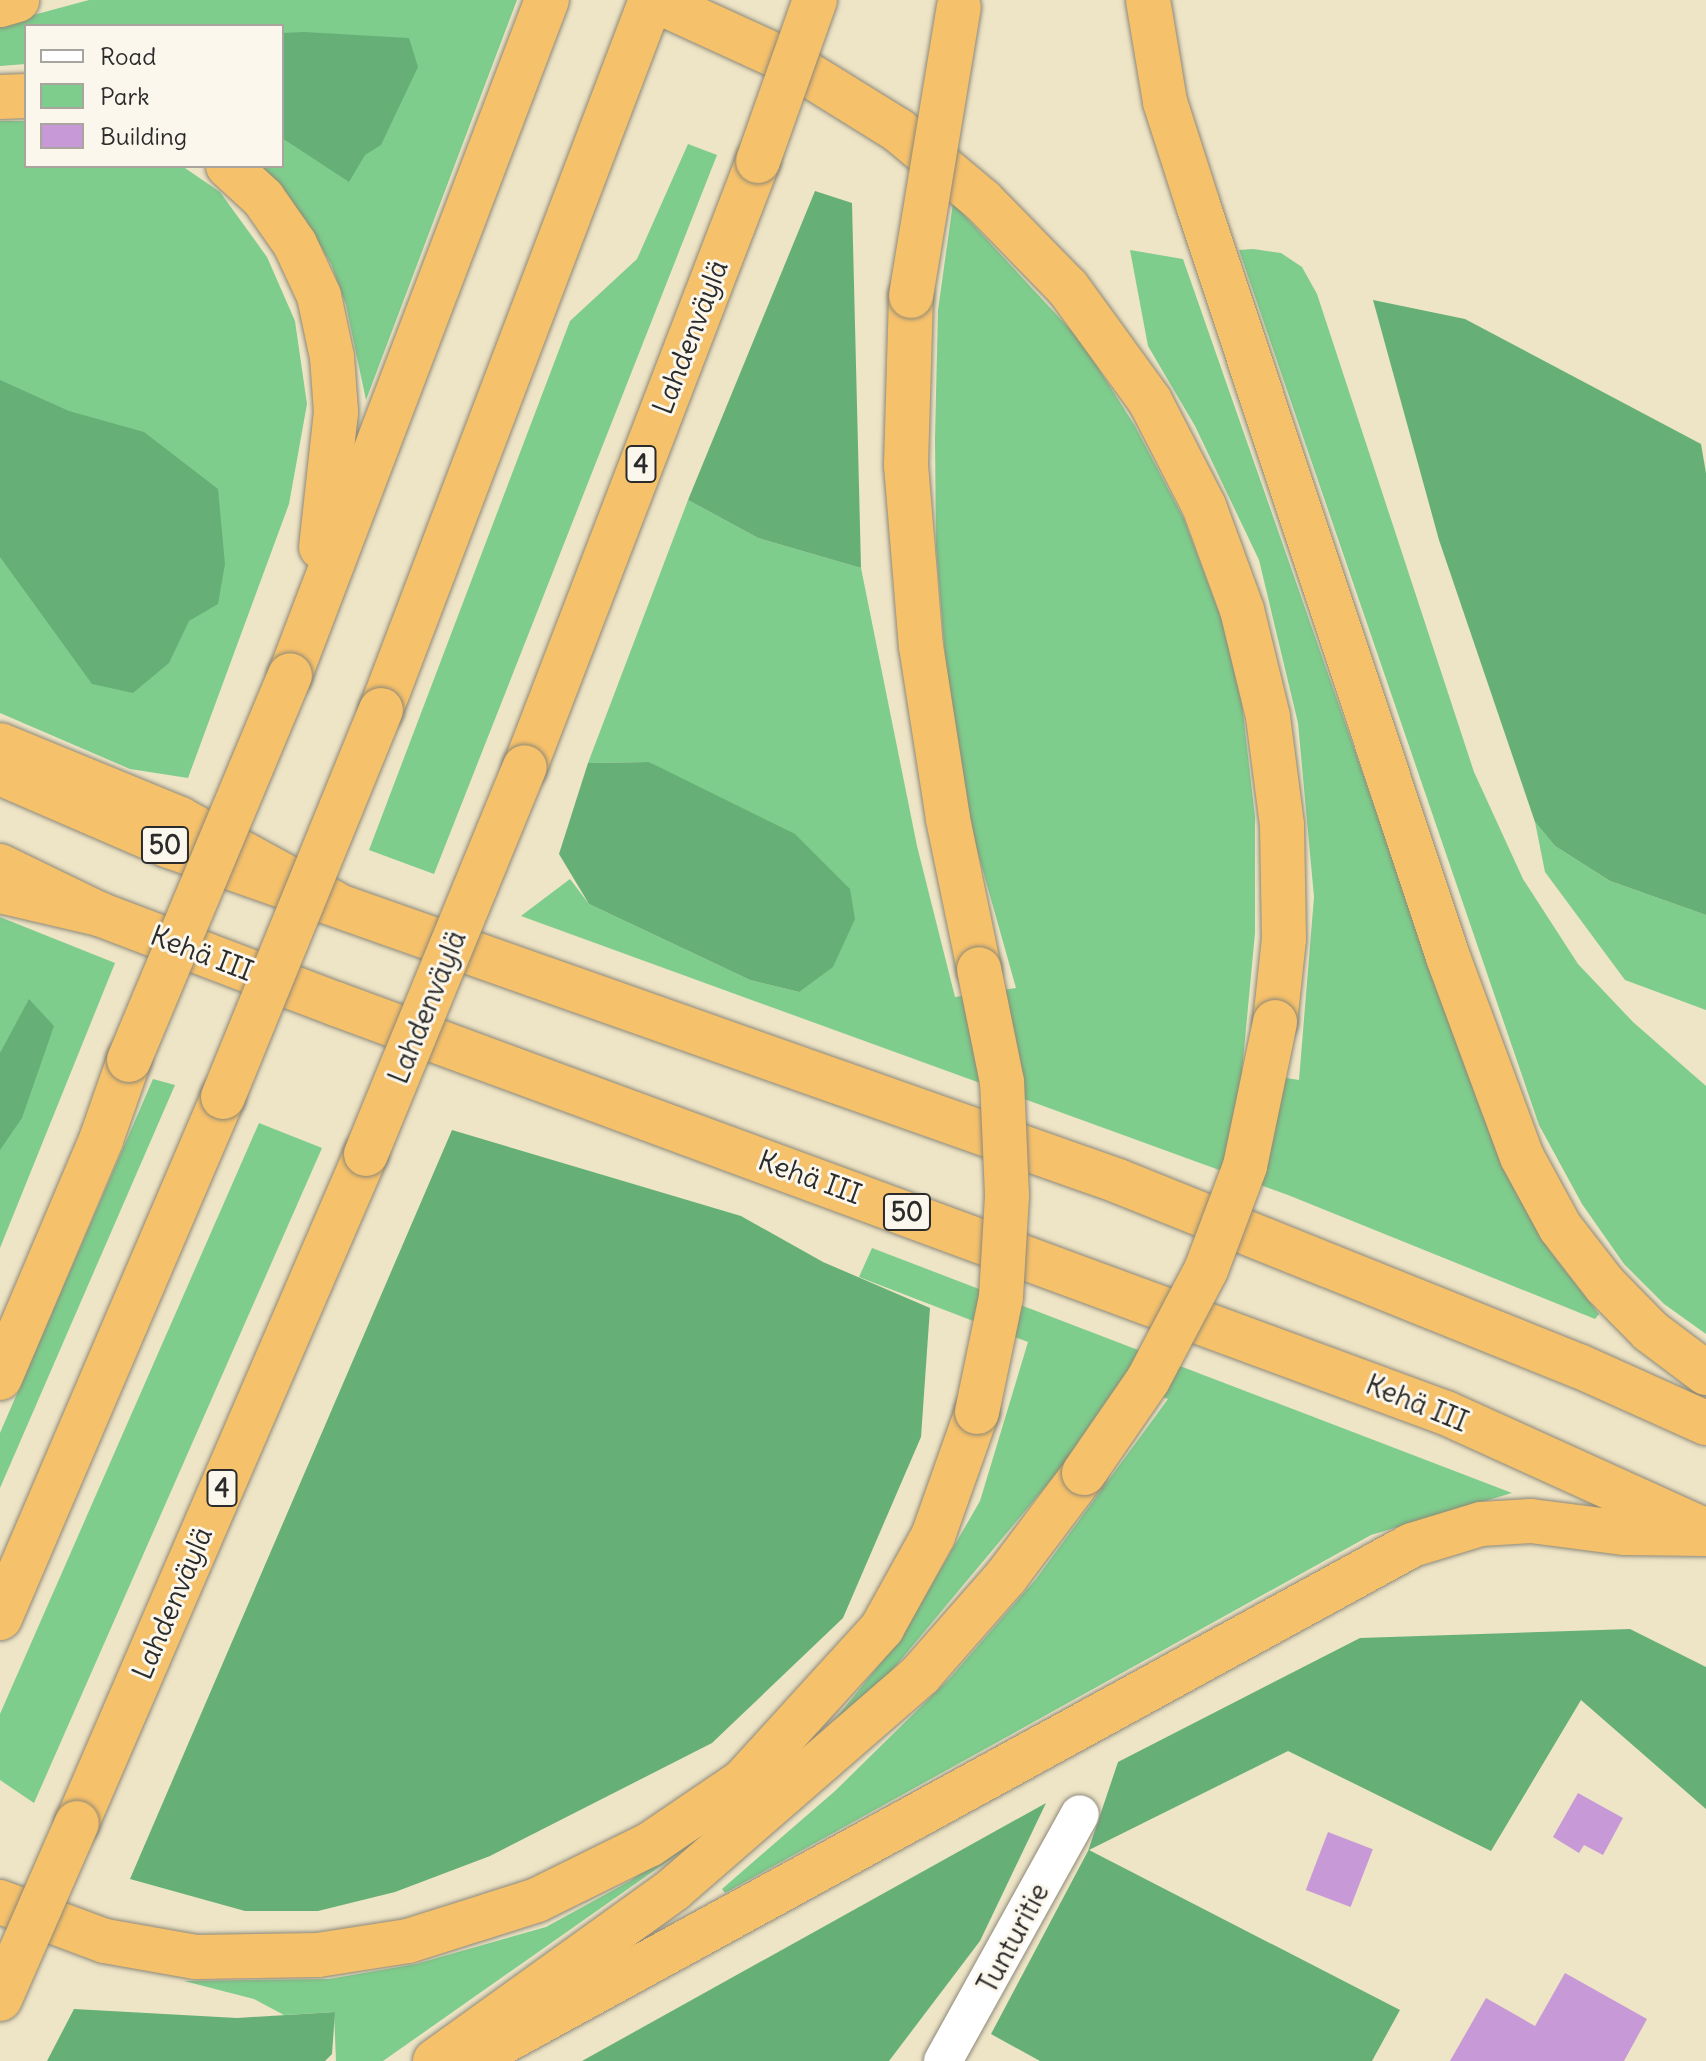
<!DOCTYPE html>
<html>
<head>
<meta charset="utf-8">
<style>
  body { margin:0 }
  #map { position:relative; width:1706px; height:2061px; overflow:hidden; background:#eee4c6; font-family:Delius,sans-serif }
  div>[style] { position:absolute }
  .green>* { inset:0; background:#7ecd8d }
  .forest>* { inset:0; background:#66b078 }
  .building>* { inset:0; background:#c79ad7; transform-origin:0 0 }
  .roads { filter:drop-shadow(0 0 2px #8c8878) drop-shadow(0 0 2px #8c8878) }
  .minor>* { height:38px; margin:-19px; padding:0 19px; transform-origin:19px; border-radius:19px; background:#fff }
  .trunk>* { height:44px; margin:-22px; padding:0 22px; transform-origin:22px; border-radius:22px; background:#f6c16b }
  .motorway>* { height:44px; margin:-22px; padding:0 22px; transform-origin:22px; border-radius:22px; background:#f6c16b }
  .bridges { filter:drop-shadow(0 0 2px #8c8878) drop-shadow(0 0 2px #8c8878) }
  .motorway-bridge>* { height:44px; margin:-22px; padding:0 22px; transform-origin:22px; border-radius:22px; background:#f6c16b }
  span { translate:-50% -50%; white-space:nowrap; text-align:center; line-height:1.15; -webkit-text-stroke:6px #fbf7ec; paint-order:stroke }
  .shield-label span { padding:2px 6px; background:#fbf7ec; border:2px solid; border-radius:6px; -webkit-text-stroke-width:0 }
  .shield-label { font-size:26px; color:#2b2b2b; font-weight:700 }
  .street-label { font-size:28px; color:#2b2b2b }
  .legend { position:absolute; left:24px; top:24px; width:260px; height:144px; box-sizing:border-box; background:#fbf7ec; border:2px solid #a8a59f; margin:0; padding:10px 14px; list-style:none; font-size:24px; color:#2b2b2b }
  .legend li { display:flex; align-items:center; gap:16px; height:40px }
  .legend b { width:40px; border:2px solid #a8a59f }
</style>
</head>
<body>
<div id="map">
  <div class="green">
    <div style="clip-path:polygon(89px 0,517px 0,366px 400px,346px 305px,331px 264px,304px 218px,261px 166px,282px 166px,282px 26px,26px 26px,26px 64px,0 66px,0 24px)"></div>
    <div style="clip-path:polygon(0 121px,26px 121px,26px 166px,182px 166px,220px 192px,267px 257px,295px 321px,307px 404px,289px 504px,188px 778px,130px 769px,0 713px)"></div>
    <div style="clip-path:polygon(688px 144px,717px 155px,434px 874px,369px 850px,570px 321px,637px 259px)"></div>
    <div style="clip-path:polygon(953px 203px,1081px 341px,1135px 426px,1184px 519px,1223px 623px,1242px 704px,1255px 817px,1255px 933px,1242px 1071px,1299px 1080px,1314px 897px,1298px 723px,1259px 560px,1195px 426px,1148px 346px,1130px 250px,1183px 259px,1482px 1114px,1550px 1251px,1599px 1314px,1595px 1319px,1288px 1195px,521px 916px,570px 879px,589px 904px,750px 980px,799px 992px,685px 783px,649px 762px,588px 763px,688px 500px,758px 538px,861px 568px,917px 846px,955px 997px,1016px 988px,967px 814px,946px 667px,936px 546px,935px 438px,938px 310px)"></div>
    <div style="clip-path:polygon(1253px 249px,1281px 253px,1302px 267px,1317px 294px,1474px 772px,1523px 879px,1578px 964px,1633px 1022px,1706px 1086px,1706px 1334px,1664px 1304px,1624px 1264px,1582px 1204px,1539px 1125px,1239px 250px)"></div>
    <div style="clip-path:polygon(1535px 822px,1555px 846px,1610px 881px,1706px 915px,1706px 1010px,1625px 980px,1545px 872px)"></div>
    <div style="clip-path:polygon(0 917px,115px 963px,0 1248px)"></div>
    <div style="clip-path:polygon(153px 1079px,175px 1085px,0 1488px,0 1433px)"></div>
    <div style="clip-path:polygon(259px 1123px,322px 1148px,34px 1803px,0 1780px,0 1714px)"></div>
    <div style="clip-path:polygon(872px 1248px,1512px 1493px,1371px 1535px,725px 1893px,722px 1889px,835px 1791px,950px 1678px,1036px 1579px,1168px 1399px,1122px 1380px,1066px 1462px,884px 1680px,756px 1799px,383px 2061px,336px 2061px,334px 2012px,284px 2015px,254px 1999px,184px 1981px,329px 1979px,416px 1964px,546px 1927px,630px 1881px,751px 1797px,828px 1728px,901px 1638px,980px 1501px,1028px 1342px,859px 1277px)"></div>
  </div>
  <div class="forest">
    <div style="clip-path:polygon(304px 32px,409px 38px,418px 67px,381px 145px,365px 155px,349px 182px,282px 138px,282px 33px)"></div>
    <div style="clip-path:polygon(815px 191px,852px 203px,861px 568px,758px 538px,688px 500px)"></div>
    <div style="clip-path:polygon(1373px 300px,1465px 319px,1701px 444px,1706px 473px,1706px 915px,1610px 881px,1555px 846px,1535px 822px,1439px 540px)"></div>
    <div style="clip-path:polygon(0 380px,69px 411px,144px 432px,218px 489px,225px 564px,218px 604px,189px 621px,169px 663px,133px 693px,92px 684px,0 557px)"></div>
    <div style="clip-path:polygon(649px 762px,795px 834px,850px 889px,855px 919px,833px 967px,799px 992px,750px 980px,589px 904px,559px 854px,588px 763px)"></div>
    <div style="clip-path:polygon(29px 999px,54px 1026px,22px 1118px,0 1150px,0 1053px)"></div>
    <div style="clip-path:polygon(452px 1130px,741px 1216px,823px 1262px,930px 1308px,921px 1437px,843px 1618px,712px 1743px,490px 1856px,395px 1892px,318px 1911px,245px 1911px,130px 1879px)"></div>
    <div style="clip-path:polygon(1630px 1629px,1706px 1667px,1706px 1809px,1581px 1700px,1491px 1851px,1288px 1751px,1089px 1850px,1400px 2010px,1372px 2061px,1040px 2061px,991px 2034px,1088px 1851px,1118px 1762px,1360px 1638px)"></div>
    <div style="clip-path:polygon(1046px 1803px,980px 1941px,889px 2061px,582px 2061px)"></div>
    <div style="clip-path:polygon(74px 2009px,237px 2018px,335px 2012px,332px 2054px,325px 2061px,47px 2061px)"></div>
  </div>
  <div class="building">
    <div style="clip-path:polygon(1578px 1793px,1623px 1818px,1603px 1855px,1584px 1845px,1579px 1853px,1553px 1837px)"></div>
    <div style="left:1328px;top:1832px;width:48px;height:62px;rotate:21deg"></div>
    <div style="clip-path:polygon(1565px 1973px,1647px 2019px,1624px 2061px,1450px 2061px,1486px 1998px,1535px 2026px)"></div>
  </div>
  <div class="roads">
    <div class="minor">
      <div style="left:943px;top:2061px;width:282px;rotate:-61deg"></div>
    </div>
    <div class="trunk">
      <div style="left:0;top:773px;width:184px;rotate:23.4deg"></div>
      <div style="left:169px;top:846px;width:1006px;rotate:19.44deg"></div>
      <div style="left:1118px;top:1181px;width:497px;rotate:21.9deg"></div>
      <div style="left:1579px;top:1366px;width:139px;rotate:24.2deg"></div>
      <div style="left:0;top:866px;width:110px;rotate:25.9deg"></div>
      <div style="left:99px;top:914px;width:254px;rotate:20.8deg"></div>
      <div style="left:336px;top:1004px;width:1183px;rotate:20.23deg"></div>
      <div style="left:1446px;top:1413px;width:286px;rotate:24.4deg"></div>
    </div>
    <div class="motorway">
      <div style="left:654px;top:0;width:144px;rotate:24.6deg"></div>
      <div style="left:785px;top:60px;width:133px;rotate:31.8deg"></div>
      <div style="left:898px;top:130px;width:111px;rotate:39.9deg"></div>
      <div style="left:983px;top:201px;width:122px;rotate:45.7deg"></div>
      <div style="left:1068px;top:288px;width:140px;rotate:54deg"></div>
      <div style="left:1150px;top:401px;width:118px;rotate:62.8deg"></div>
      <div style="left:1204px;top:506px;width:111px;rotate:69.9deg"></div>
      <div style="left:1242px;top:610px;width:110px;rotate:76.3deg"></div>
      <div style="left:1268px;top:717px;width:109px;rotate:82.6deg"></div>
      <div style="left:1282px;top:825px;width:114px;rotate:89deg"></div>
      <div style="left:1284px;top:939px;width:83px;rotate:96.2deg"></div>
      <div style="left:1148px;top:0;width:103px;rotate:80.5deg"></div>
      <div style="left:1165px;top:102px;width:108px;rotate:72.2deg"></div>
      <div style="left:1198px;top:205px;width:792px;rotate:71.61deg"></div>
      <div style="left:1448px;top:957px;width:213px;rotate:69.7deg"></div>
      <div style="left:1522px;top:1157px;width:80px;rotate:61.5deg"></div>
      <div style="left:1560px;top:1227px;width:73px;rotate:52.2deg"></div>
      <div style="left:1605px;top:1285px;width:64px;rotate:45.6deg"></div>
      <div style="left:1650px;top:1331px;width:70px;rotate:36.9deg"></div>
      <div style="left:0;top:5px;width:18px;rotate:-16deg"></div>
      <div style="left:0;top:97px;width:26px;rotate:-2deg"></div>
      <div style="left:228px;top:166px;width:47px;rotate:42.4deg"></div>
      <div style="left:263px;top:198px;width:56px;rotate:55.2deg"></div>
      <div style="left:295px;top:244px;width:57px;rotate:65.2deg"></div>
      <div style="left:319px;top:296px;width:62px;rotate:78deg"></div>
      <div style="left:332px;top:357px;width:55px;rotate:85.8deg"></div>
      <div style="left:336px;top:412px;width:136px;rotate:96.3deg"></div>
      <div style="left:911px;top:296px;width:169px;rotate:91.7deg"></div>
      <div style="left:906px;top:465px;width:182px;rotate:85.3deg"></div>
      <div style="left:921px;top:646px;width:175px;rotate:81.1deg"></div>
      <div style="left:948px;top:819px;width:153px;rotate:78.3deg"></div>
      <div style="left:290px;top:675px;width:722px;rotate:-69.16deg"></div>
      <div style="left:381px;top:710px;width:760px;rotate:-69.18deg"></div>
      <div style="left:0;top:745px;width:195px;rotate:22.3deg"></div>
      <div style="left:180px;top:819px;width:175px;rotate:28.6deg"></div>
      <div style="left:525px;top:767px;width:649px;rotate:-68.97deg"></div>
      <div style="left:0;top:891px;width:102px;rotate:13.1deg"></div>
      <div style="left:0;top:1378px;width:259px;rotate:-67deg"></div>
      <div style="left:101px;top:1140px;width:85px;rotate:-70.7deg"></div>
      <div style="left:0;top:1618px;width:567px;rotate:-66.83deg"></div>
      <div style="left:77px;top:1823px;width:729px;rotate:-66.64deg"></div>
      <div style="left:0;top:1902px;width:112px;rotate:20.4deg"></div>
      <div style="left:105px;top:1941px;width:92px;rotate:10deg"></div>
      <div style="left:196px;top:1957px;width:122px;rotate:-0.9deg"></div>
      <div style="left:318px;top:1955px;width:91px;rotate:-8.8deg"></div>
      <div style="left:408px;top:1941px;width:135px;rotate:-17.6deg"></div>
      <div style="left:537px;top:1900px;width:125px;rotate:-26.2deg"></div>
      <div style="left:649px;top:1845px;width:114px;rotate:-34.2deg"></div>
      <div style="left:743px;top:1781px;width:207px;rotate:-47.7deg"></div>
      <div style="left:882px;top:1628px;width:105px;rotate:-61deg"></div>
      <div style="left:933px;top:1536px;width:132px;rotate:-70.5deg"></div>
      <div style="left:435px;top:2061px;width:294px;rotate:-35.7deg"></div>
      <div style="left:674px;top:1889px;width:327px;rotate:-41deg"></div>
      <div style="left:921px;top:1674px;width:129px;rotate:-48.8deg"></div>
      <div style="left:1006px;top:1577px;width:130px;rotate:-53.1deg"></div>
      <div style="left:468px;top:2061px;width:1076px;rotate:-28.66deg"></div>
      <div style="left:1412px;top:1545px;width:72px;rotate:-16.9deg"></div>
      <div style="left:1481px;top:1524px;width:50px;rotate:-3.4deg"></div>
      <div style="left:1531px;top:1521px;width:95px;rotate:7.3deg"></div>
      <div style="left:1625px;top:1533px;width:81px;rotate:0.7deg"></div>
    </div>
  </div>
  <div class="bridges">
    <div class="motorway-bridge">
      <div style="left:758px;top:161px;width:171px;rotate:-70.5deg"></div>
      <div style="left:911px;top:296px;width:293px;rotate:-80.6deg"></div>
      <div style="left:129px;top:1060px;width:417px;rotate:-67.3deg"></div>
      <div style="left:223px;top:1097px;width:418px;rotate:-67.8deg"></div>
      <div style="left:366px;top:1154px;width:418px;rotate:-67.7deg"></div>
      <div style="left:977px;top:1412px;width:117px;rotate:-78.2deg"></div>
      <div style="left:1001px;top:1297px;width:102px;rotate:-86.6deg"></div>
      <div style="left:1007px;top:1195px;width:113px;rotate:-92.5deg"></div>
      <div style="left:1002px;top:1082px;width:115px;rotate:-101.5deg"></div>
      <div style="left:1084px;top:1473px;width:113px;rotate:-55.5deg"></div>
      <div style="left:1148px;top:1380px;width:124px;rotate:-62.2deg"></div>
      <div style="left:1206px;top:1270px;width:111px;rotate:-69.4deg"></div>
      <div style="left:1245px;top:1166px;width:147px;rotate:-78.2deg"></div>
      <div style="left:0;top:1999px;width:192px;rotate:-66.4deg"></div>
    </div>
  </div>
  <div class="shield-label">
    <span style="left:641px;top:464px">4</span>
    <span style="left:165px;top:845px">50</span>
    <span style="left:907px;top:1212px">50</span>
    <span style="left:222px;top:1488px">4</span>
  </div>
  <div class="street-label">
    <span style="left:690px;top:337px;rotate:-69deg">Lahdenväylä</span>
    <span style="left:202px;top:953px;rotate:21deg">Kehä III</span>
    <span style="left:427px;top:1007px;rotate:-68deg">Lahdenväylä</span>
    <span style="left:810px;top:1177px;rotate:20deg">Kehä III</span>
    <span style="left:1417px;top:1403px;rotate:22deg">Kehä III</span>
    <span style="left:172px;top:1603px;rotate:-67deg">Lahdenväylä</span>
    <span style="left:1013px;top:1938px;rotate:-62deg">Tunturitie</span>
  </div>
  <ul class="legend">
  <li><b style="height:10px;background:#fff"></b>Road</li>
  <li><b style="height:22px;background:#7ecd8d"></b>Park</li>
  <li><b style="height:22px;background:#c79ad7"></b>Building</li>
  </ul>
</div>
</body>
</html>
